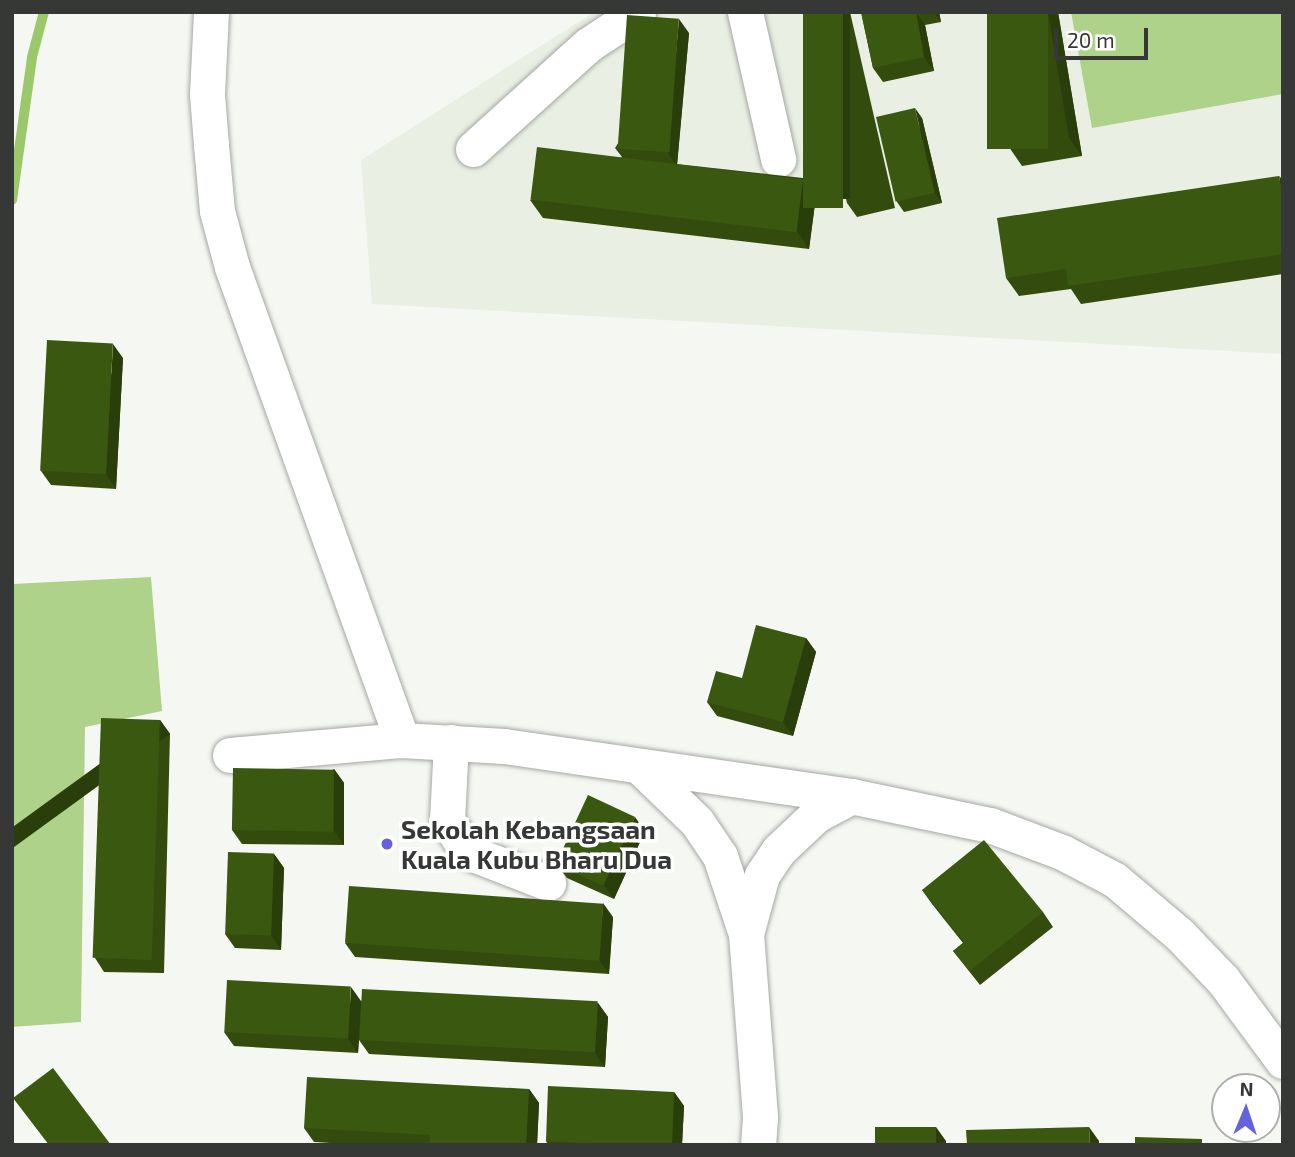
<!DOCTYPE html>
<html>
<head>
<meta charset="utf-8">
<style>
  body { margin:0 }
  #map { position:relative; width:1295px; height:1157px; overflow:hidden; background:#f5f8f2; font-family:"Exo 2",sans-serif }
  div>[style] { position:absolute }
  .built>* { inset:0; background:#e9f0e3 }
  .green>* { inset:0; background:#afd28a }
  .stream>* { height:10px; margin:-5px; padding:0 5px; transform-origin:5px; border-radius:5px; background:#9cc86c }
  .roads { filter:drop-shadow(0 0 2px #a5a8a3) drop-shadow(0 0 2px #a5a8a3) }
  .minor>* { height:35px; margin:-17.5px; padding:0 17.5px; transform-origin:17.5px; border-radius:17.5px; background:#fff }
  .wall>* { inset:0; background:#334c0e }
  .shaded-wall>* { inset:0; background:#293e0b; transform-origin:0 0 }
  .building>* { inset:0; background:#3b5810; transform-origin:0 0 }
  .dots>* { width:19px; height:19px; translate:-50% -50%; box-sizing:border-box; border:4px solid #fff; border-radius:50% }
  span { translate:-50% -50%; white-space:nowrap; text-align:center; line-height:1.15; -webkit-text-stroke:7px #fff; paint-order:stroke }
  .poi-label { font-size:26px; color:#363835; font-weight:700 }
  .left { translate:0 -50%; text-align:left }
  .frame { position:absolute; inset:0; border:14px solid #363835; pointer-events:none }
  .north { position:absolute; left:1211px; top:1073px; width:70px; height:70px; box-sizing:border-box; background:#fff; border:2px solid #afafae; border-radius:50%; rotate:2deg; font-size:19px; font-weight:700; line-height:28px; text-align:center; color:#363835 }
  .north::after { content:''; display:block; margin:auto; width:24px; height:32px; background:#6563dc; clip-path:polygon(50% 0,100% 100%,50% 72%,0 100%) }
  .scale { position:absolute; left:1054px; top:28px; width:94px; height:32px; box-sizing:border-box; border:4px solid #363835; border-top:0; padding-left:9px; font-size:21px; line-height:24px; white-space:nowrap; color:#363835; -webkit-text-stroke:5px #fff; paint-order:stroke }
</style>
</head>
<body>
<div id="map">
  <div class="built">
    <div style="clip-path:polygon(594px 12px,1283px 12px,1283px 354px,372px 304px,361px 160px)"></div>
  </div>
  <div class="green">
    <div style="clip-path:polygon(1071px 12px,1283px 12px,1283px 94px,1092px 128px)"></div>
    <div style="clip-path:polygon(151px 577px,162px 711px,85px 727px,81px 1022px,12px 1027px,12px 584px)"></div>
  </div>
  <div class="stream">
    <div style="left:12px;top:200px;width:144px;rotate:-82deg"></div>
    <div style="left:32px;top:57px;width:47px;rotate:-75.1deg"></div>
  </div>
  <div class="roads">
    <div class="minor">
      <div style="left:211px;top:12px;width:82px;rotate:92.8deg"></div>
      <div style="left:207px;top:94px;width:51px;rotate:85.5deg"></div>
      <div style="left:211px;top:145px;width:66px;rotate:84.8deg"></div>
      <div style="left:217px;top:211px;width:58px;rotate:75deg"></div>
      <div style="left:232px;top:267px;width:503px;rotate:70.23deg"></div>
      <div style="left:745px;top:12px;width:151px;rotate:77.3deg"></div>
      <div style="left:473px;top:149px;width:155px;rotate:-42.1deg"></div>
      <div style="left:588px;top:45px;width:60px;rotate:-33.4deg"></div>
      <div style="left:451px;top:742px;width:78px;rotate:92.9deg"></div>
      <div style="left:447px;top:820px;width:38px;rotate:57deg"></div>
      <div style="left:468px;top:852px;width:86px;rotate:21.2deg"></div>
      <div style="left:230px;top:755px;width:173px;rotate:-5deg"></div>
      <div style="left:402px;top:740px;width:102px;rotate:3.4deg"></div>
      <div style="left:504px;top:746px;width:351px;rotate:8.2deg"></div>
      <div style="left:851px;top:796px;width:142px;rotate:11.8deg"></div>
      <div style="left:990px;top:825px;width:77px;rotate:20.6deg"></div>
      <div style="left:1062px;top:852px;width:60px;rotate:27.8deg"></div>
      <div style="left:1115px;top:880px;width:85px;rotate:40.2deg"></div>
      <div style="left:1180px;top:935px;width:62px;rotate:46.3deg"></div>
      <div style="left:1223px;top:980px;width:101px;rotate:53.5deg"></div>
      <div style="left:642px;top:769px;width:76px;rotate:43.9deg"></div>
      <div style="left:697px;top:822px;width:41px;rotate:55.9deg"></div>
      <div style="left:720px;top:856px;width:82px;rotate:71.6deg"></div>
      <div style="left:746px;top:934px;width:184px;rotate:85.6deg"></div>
      <div style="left:760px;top:1117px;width:28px;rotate:94deg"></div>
      <div style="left:746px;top:934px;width:61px;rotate:-74.8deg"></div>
      <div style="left:762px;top:875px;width:30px;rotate:-56deg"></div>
      <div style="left:779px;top:850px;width:51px;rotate:-43.4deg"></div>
      <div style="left:816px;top:815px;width:40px;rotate:-28deg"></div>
    </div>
  </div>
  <div class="wall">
    <div style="clip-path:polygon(803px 12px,850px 12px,895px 208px,857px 217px,847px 203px)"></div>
    <div style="clip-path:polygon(861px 12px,939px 12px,941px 22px,925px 25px,934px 71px,883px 82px,873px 68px)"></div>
    <div style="clip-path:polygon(987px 12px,1058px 12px,1082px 156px,1022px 166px,1009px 147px)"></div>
    <div style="clip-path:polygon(689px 33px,677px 164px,803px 178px,816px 196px,809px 249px,543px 218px,530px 200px,622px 157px,615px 148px)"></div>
    <div style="clip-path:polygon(922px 118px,942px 203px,904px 212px,897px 202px)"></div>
    <div style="clip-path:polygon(1283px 180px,1283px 274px,1081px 304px,1071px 289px,1019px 296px,1006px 278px)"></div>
    <div style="clip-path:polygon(123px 358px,116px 489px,51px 485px,41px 471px)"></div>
    <div style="clip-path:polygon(806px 638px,816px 652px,793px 736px,717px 716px,707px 702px)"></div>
    <div style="clip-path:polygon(160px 720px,170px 734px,164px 973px,104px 972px,95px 958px)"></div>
    <div style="clip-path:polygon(334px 769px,344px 783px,344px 845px,242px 844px,232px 830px)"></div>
    <div style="clip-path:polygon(645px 831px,614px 899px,567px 878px,557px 864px)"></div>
    <div style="clip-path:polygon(274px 854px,284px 868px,281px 950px,235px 948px,225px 934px)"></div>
    <div style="clip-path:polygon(922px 890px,1043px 912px,1053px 927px,980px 985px,953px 951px,963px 943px,932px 904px)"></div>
    <div style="clip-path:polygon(613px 917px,609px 974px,355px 957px,345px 943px)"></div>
    <div style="clip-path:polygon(361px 1001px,598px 1003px,608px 1017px,605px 1067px,369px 1054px,359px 1040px,358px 1053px,234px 1046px,224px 1032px)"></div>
    <div style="clip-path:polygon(529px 1089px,539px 1103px,537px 1145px,363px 1145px,314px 1142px,304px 1128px)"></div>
    <div style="clip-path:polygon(674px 1092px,684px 1106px,682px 1145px,548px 1145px,546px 1141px)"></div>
  </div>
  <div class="shaded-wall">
    <div style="left:843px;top:12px;width:7px;height:187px"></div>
    <div style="clip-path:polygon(916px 12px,925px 25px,934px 71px,924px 57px)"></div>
    <div style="clip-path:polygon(934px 12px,939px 12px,941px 22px)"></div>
    <div style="clip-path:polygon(1048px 12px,1058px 12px,1082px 156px,1069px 138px)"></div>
    <div style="clip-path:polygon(679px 19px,689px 33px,677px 166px,667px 152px)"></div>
    <div style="clip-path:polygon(915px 108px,922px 118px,942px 203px,935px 193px)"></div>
    <div style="clip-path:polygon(1279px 176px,1283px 180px,1283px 197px)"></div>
    <div style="clip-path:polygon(803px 178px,816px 196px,809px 249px,796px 230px)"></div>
    <div style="clip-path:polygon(113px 344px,123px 358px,116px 489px,106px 474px)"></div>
    <div style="clip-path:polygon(806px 638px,816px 652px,793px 736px,783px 722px)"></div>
    <div style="left:160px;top:720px;width:17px;height:239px;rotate:54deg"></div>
    <div style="clip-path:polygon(334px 769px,344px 783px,344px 845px,334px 831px)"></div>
    <div style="clip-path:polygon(635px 817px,645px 831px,614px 899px,604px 885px)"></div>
    <div style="clip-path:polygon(274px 854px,284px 868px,281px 950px,271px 935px)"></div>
    <div style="clip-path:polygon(603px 903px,613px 917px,609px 974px,599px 960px)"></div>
    <div style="clip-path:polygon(351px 987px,361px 1001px,358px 1053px,348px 1039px)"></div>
    <div style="clip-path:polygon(598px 1003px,608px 1017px,605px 1067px,595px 1053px)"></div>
    <div style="clip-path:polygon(529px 1089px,539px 1103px,537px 1145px,526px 1145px)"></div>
    <div style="clip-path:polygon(674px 1092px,684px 1106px,682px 1145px,672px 1145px)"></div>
    <div style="clip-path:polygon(936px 1127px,946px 1141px,946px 1145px,936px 1145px)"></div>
    <div style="clip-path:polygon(1089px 1127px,1099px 1141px,1099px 1145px,1090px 1145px)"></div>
  </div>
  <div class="building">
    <div style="left:803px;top:12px;width:40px;height:196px"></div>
    <div style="clip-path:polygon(861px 12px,916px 12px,924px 57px,873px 68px)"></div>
    <div style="left:987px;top:12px;width:61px;height:137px"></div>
    <div style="left:627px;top:15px;width:52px;height:134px;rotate:4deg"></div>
    <div style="left:915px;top:108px;width:87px;height:40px;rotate:77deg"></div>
    <div style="left:537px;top:147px;width:268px;height:53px;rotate:7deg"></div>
    <div style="clip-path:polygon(1279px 176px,1283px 197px,1283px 254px,1068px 286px,1066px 269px,1006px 278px,997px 218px)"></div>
    <div style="left:47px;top:340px;width:66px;height:131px;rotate:3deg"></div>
    <div style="clip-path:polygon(756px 625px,806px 638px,783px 722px,707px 702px,716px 671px,742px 678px)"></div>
    <div style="left:101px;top:718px;width:59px;height:240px;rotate:2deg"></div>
    <div style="left:233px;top:768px;width:101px;height:62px;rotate:1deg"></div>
    <div style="left:588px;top:795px;width:52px;height:76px;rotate:25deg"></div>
    <div style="clip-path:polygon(984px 840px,1043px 912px,970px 971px,953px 951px,964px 942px,922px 890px)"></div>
    <div style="left:228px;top:852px;width:46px;height:82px;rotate:2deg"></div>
    <div style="left:349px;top:886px;width:255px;height:57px;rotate:4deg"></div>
    <div style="left:227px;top:980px;width:124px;height:52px;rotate:3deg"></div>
    <div style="left:362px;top:989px;width:236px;height:51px;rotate:3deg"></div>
    <div style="clip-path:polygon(53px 1068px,111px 1145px,49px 1145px,13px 1098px)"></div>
    <div style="clip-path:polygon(307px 1077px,529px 1089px,526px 1145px,430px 1145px,430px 1135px,304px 1128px)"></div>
    <div style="clip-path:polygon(548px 1086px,674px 1092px,672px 1145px,629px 1145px,546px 1141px)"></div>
    <div style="left:936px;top:1127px;width:18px;height:61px;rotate:90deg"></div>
    <div style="clip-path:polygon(1089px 1127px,1090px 1145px,967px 1145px,966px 1130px)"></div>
    <div style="clip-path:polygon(1135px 1137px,1202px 1139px,1202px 1145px,1135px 1145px)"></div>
  </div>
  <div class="dots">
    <div style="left:387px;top:844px;background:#6563dc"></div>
  </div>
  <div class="poi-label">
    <span class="left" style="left:401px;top:844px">Sekolah Kebangsaan<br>Kuala Kubu Bharu Dua</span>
  </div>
  <div class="frame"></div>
  <div class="north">N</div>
  <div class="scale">20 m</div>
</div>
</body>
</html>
